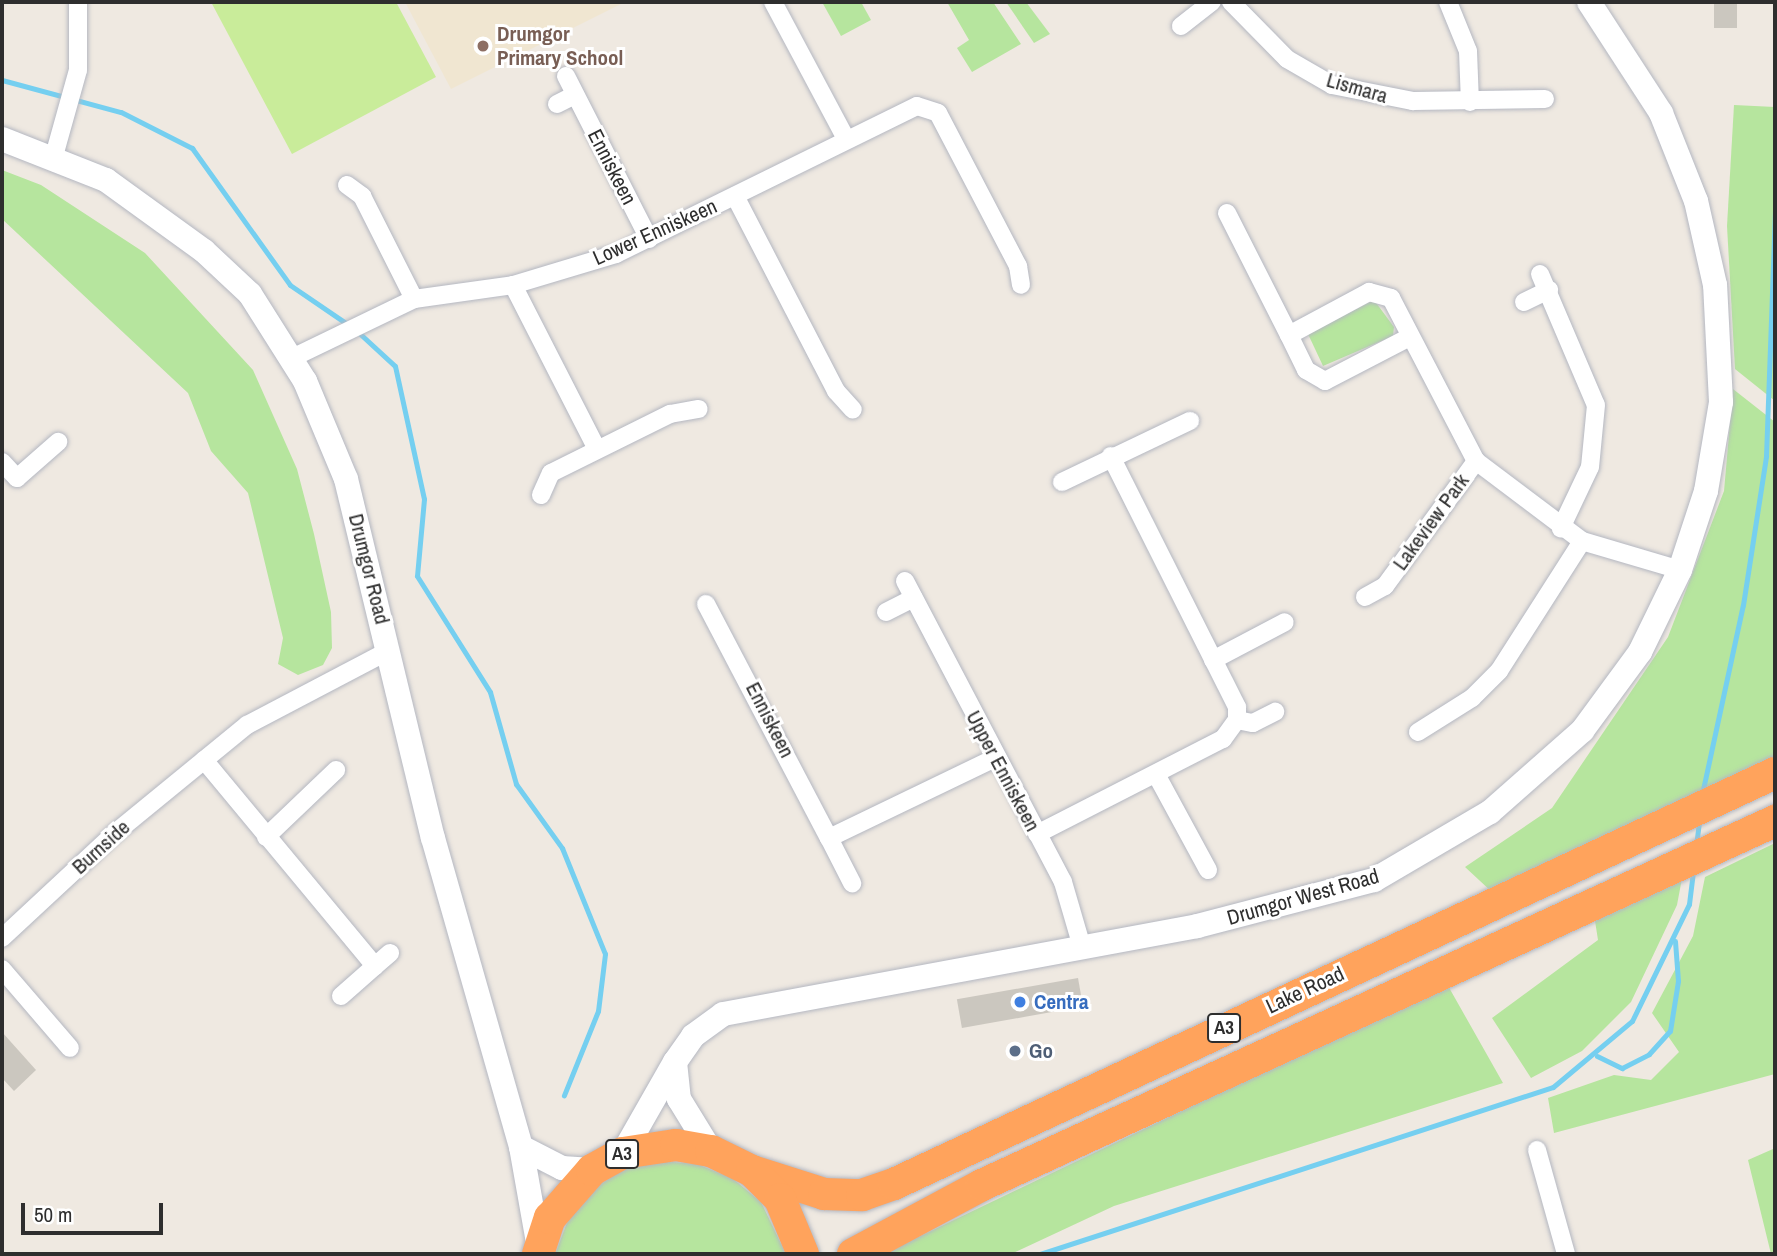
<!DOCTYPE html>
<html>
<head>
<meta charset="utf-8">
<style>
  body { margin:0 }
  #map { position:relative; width:1777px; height:1256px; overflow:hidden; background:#efe9e1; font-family:"Archivo Narrow",sans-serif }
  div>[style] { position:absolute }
  .education>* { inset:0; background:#f0e6d1 }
  .green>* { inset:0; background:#b6e59e }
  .pitch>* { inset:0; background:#c9ec9a }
  .stream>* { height:5px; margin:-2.5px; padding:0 2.5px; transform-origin:2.5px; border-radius:2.5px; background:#75cff0 }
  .building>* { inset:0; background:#cbc7bf; transform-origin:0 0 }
  .roads { filter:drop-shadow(0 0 2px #b4b7c1) drop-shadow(0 0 2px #b4b7c1) }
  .street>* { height:18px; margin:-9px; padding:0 9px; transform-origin:9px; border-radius:9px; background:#fff }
  .secondary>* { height:24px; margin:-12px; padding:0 12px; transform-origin:12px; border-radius:12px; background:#fff }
  .highway>* { height:32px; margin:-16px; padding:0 16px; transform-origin:16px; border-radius:16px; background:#ffa35c }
  .dots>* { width:19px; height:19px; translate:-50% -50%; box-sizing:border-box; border:4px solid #fff; border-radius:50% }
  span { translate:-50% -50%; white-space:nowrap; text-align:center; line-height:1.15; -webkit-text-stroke:6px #fff; paint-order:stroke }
  .shield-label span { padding:2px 5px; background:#fff; border:2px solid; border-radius:5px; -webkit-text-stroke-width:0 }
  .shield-label { font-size:19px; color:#2e2e2e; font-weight:700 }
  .education-label { font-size:21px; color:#785e54; font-weight:700 }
  .left { translate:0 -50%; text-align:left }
  .street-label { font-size:21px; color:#2e2e2e }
  .shop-label { font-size:21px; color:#366cbe; font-weight:700 }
  .service-label { font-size:21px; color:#4e5e75; font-weight:700 }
  .frame { position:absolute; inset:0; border:4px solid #2e2e2e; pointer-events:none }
  .scale { position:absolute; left:21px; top:1203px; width:142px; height:32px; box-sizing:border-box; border:4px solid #2e2e2e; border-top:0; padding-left:9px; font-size:21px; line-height:24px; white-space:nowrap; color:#2e2e2e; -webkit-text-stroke:5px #fff; paint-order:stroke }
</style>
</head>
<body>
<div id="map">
  <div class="education">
    <div style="clip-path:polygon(405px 2px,625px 2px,451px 89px)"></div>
  </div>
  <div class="green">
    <div style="clip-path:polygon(822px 2px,861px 2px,871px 20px,841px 36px)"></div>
    <div style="clip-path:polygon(947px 2px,993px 2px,1021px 44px,972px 72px,957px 48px,969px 40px)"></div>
    <div style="clip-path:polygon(1006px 2px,1026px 2px,1050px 34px,1034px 43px)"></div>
    <div style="clip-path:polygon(1734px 105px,1775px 107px,1775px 401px,1735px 369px,1727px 226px)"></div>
    <div style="clip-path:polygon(2px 170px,41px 185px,145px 253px,253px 370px,297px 469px,314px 534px,331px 612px,332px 648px,323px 665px,298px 675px,278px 664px,283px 638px,248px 493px,211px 451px,188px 393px,2px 219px)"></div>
    <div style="clip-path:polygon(1374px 300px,1394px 327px,1393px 336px,1323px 366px,1308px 334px)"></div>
    <div style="clip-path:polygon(1733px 389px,1775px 422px,1775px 761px,1493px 893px,1465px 867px,1552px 808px,1668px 637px,1724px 491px)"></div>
    <div style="clip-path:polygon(1775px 843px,1775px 1074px,1554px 1133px,1548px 1098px,1614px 1075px,1651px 1080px,1679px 1052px,1652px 1013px,1693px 936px,1705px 877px)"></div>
    <div style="clip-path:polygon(1683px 873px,1677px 905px,1631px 1002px,1582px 1051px,1531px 1078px,1492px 1018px,1598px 940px,1595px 921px)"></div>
    <div style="clip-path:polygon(1447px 984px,1503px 1083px,1114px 1206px,1011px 1254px,883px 1254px)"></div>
    <div style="clip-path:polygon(1775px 1134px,1775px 1254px,1771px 1254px,1748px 1160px,1773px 1149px)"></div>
    <div style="clip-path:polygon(661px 1161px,697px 1164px,732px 1178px,761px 1202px,786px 1254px,555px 1254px,570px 1215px,594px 1188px,625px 1169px)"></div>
  </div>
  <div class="pitch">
    <div style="clip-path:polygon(211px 2px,396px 2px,436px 77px,292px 154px)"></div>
  </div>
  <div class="stream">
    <div style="left:2px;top:80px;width:123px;rotate:15.1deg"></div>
    <div style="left:121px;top:112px;width:80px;rotate:26.9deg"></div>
    <div style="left:192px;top:148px;width:168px;rotate:54.4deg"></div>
    <div style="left:290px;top:285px;width:73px;rotate:34.3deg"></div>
    <div style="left:358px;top:332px;width:50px;rotate:42.6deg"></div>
    <div style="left:395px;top:366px;width:136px;rotate:77.7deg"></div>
    <div style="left:424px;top:499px;width:77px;rotate:95.2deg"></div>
    <div style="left:417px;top:576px;width:137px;rotate:57.8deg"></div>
    <div style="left:490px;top:692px;width:96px;rotate:74.2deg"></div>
    <div style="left:516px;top:784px;width:79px;rotate:54.3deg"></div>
    <div style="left:562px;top:848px;width:114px;rotate:67.9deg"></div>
    <div style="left:605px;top:954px;width:57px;rotate:97deg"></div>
    <div style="left:598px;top:1011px;width:91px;rotate:112deg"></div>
    <div style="left:1702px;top:794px;width:193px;rotate:-77.8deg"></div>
    <div style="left:1743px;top:605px;width:151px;rotate:-81.2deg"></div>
    <div style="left:1766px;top:456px;width:247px;rotate:-87.9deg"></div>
    <div style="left:1696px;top:846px;width:25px;rotate:-83deg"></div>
    <div style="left:1597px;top:1056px;width:28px;rotate:26deg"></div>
    <div style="left:1622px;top:1068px;width:30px;rotate:-27deg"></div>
    <div style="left:1649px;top:1054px;width:31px;rotate:-48deg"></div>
    <div style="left:1670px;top:1031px;width:51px;rotate:-80.9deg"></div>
    <div style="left:1678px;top:981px;width:40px;rotate:-94.3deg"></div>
    <div style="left:1040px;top:1254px;width:539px;rotate:-18.03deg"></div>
    <div style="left:1553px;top:1087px;width:103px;rotate:-39.9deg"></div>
    <div style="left:1632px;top:1021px;width:130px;rotate:-64deg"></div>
    <div style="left:1689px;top:904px;width:34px;rotate:-83deg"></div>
  </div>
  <div class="building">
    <div style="left:1714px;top:2px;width:23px;height:26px"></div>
    <div style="left:1078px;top:978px;width:29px;height:123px;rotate:80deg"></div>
    <div style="clip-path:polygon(2px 1032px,36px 1070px,14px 1091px,2px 1078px)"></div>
  </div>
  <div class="roads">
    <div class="street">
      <div style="left:773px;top:2px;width:153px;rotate:61.9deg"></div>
      <div style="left:1231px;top:2px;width:80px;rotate:45.5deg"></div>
      <div style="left:1287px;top:59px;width:52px;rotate:30deg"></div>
      <div style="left:1332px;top:85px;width:83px;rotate:11.2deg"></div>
      <div style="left:1413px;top:101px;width:132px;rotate:-0.9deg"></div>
      <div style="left:1448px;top:2px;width:53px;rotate:67.8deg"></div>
      <div style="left:1468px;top:51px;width:51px;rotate:87.8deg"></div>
      <div style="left:1181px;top:26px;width:39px;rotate:-38deg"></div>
      <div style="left:566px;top:76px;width:183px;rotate:63deg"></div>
      <div style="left:557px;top:104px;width:20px;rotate:-27deg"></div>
      <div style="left:54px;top:156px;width:89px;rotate:-74.4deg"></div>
      <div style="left:78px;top:70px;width:68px;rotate:-90deg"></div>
      <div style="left:347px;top:185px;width:19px;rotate:36deg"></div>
      <div style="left:362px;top:196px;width:115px;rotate:63.2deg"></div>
      <div style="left:735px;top:196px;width:220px;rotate:62.6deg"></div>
      <div style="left:836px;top:391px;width:25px;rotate:48deg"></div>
      <div style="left:1227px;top:213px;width:137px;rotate:63.1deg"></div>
      <div style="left:1289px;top:335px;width:91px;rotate:-28.3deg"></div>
      <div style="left:1369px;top:292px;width:23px;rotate:15deg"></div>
      <div style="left:1391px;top:298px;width:184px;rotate:62.5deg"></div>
      <div style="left:1476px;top:461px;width:133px;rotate:37deg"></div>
      <div style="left:1540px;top:274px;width:142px;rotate:66.9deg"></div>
      <div style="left:1596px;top:405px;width:62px;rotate:95.5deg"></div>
      <div style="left:1590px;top:467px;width:68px;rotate:115.4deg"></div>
      <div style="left:513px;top:285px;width:184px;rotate:62.9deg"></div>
      <div style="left:1524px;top:302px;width:28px;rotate:-26deg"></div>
      <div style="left:1289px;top:335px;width:39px;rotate:64deg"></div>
      <div style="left:1306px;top:370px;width:22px;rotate:30deg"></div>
      <div style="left:1325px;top:381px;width:96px;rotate:-27.4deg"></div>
      <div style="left:292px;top:358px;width:136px;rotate:-25.8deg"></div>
      <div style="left:414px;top:299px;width:100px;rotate:-8deg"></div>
      <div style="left:513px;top:285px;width:108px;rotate:-16.8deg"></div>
      <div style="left:616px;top:254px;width:335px;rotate:-26.2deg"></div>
      <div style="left:917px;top:106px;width:22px;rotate:18deg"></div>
      <div style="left:938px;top:113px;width:173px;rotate:62.4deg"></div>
      <div style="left:1018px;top:266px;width:19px;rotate:81deg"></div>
      <div style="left:2px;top:462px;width:22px;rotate:47deg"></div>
      <div style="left:17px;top:478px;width:55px;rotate:-41.3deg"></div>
      <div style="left:1062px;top:482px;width:142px;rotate:-25.5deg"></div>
      <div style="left:541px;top:495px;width:24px;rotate:-66deg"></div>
      <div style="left:551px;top:473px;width:133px;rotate:-26.4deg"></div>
      <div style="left:670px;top:414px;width:29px;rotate:-10deg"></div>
      <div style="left:905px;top:581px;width:340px;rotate:62.3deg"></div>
      <div style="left:1063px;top:882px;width:68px;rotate:73.7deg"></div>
      <div style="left:1365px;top:597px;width:23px;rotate:-29deg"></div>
      <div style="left:1385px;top:586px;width:155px;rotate:-53.9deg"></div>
      <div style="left:706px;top:604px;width:264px;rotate:62.3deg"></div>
      <div style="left:829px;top:838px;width:184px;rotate:-25.7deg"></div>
      <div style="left:886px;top:612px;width:31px;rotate:-27deg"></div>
      <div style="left:1213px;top:660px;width:81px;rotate:-27.8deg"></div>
      <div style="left:1237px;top:720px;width:16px;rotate:11deg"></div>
      <div style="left:1253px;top:723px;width:25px;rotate:-27deg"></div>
      <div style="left:1418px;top:732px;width:64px;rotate:-32.2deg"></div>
      <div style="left:1472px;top:698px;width:38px;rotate:-45deg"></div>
      <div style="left:1499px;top:671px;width:154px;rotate:-57.4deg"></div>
      <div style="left:1582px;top:541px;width:102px;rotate:16.5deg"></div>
      <div style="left:204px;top:760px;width:268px;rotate:50.3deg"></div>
      <div style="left:375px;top:966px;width:20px;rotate:-41deg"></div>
      <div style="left:1157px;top:776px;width:107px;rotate:61.5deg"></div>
      <div style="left:1037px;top:834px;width:209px;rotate:-27.1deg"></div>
      <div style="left:1223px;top:739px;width:24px;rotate:-54deg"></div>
      <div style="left:1237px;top:720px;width:13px;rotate:-90deg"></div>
      <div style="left:1237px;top:707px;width:281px;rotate:-116.7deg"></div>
      <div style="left:266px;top:837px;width:97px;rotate:-43.7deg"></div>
      <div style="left:829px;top:838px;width:51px;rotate:62.9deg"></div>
      <div style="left:2px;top:938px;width:154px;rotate:-42.9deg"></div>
      <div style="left:115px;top:833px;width:171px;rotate:-39.3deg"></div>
      <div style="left:247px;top:725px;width:161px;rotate:-27.7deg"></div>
      <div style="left:2px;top:969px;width:104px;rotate:49.3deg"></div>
      <div style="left:341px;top:996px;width:45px;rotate:-41.4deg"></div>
      <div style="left:1537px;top:1150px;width:108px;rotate:74.4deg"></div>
    </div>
    <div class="secondary">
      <div style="left:2px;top:139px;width:112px;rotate:21.5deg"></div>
      <div style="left:106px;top:180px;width:121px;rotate:35.9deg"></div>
      <div style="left:204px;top:251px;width:63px;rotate:43.1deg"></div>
      <div style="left:250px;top:294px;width:103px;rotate:57.7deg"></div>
      <div style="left:305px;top:381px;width:106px;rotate:67.3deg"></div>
      <div style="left:346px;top:479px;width:369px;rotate:76.4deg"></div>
      <div style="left:433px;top:838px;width:321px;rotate:74.1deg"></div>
      <div style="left:521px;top:1147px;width:103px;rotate:79.9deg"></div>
      <div style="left:675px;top:1062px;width:37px;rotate:84deg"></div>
      <div style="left:679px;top:1099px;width:61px;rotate:58.4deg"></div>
      <div style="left:521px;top:1147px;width:46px;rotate:27.1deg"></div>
      <div style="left:562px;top:1168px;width:30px;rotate:4deg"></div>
      <div style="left:623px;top:1153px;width:105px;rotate:-60.3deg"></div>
      <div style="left:675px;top:1062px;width:32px;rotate:-55deg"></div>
      <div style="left:693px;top:1036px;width:37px;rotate:-36deg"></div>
      <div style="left:723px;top:1014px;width:482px;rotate:-10.5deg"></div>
      <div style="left:1197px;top:926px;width:183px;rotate:-14.6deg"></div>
      <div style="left:1374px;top:880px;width:134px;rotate:-30.4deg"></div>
      <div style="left:1490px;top:812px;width:123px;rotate:-41.4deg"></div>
      <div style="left:1582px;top:731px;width:98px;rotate:-53.7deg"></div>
      <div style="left:1640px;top:652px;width:91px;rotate:-64deg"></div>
      <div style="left:1680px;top:570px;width:83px;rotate:-71.8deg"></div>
      <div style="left:1706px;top:491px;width:90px;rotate:-80.4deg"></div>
      <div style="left:1721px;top:402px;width:117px;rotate:-92.9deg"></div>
      <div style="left:1715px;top:285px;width:86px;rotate:-102.7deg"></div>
      <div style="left:1696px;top:201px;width:95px;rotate:-111.7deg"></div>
      <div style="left:1661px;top:113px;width:132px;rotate:-123deg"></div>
    </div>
    <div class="highway">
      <div style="left:752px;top:1171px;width:76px;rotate:17.7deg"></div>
      <div style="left:824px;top:1194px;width:38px;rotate:2deg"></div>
      <div style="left:862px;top:1195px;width:34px;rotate:-19deg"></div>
      <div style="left:894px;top:1184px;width:972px;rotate:-25.01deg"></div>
      <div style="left:538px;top:1254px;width:38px;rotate:-72deg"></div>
      <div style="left:550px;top:1218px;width:64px;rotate:-48.8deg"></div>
      <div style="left:592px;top:1170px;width:35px;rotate:-29deg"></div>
      <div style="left:623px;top:1153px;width:54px;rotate:-8.6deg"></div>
      <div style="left:676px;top:1145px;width:36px;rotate:10deg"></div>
      <div style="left:711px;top:1151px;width:46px;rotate:26deg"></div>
      <div style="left:752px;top:1171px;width:40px;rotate:45deg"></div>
      <div style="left:780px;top:1199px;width:60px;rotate:67.3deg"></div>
      <div style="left:853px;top:1254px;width:146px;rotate:-28.1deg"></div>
      <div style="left:982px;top:1185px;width:873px;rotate:-24.66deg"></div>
    </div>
  </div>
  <div class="dots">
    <div style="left:483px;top:46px;background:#8d6e63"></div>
    <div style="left:1020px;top:1002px;background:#3f7fe0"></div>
    <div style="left:1015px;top:1051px;background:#5c6f8a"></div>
  </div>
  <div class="shield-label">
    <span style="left:1224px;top:1028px">A3</span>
    <span style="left:622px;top:1154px">A3</span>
  </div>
  <div class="education-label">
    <span class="left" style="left:497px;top:46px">Drumgor<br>Primary School</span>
  </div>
  <div class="street-label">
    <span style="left:1357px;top:88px;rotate:16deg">Lismara</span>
    <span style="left:612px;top:167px;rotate:63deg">Enniskeen</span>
    <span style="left:655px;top:232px;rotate:-24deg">Lower Enniskeen</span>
    <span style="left:1431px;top:522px;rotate:-54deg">Lakeview Park</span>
    <span style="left:369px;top:569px;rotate:76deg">Drumgor Road</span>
    <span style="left:770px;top:720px;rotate:63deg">Enniskeen</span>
    <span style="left:1003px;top:771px;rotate:62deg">Upper Enniskeen</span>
    <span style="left:101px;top:847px;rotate:-42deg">Burnside</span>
    <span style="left:1303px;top:897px;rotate:-16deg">Drumgor West Road</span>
    <span style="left:1305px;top:990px;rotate:-25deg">Lake Road</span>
  </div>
  <div class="shop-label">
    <span class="left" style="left:1034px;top:1002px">Centra</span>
  </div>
  <div class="service-label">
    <span class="left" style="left:1029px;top:1051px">Go</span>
  </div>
  <div class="frame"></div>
  <div class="scale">50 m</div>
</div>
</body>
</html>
